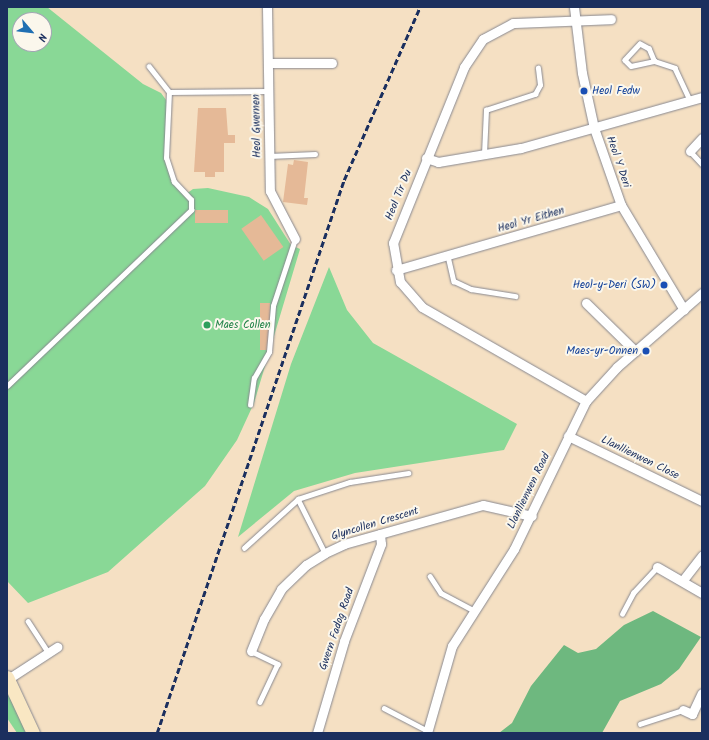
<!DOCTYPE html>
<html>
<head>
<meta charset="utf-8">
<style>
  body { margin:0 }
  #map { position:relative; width:709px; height:740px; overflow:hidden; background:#f5e0c3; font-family:Kalam,sans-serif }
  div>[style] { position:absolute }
  .green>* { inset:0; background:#89d896 }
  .forest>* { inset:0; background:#6eb87f }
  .building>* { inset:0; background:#e5b997; transform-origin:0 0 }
  .roads { filter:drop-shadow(0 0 1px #888890) drop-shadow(0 0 1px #888890) }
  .service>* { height:4.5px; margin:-2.25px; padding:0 2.25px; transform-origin:2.25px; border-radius:2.25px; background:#fff }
  .minor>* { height:9px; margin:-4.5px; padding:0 4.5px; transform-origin:4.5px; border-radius:4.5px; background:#fff }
  .secondary>* { height:13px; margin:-6.5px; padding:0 6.5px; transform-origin:6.5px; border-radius:6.5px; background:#f9e7c3 }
  .rail>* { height:2.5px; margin-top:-1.25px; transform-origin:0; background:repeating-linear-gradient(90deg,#1b2f5e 0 6px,transparent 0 9px) }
  .dots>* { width:11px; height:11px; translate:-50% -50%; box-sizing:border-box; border:2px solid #fbf7ec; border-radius:50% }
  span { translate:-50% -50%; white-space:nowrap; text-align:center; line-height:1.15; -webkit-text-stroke:4px #fbf7ec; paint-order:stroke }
  .transit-label { font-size:11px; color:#164399 }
  .left { translate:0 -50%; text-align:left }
  .right { translate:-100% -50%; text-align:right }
  .street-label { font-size:11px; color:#1b2f5e }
  .leisure-label { font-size:11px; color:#27864d }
  .frame { position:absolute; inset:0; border:8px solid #1b2f5e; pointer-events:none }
  .north { position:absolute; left:12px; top:12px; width:40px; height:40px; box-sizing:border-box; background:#fbf7ec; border:1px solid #a1a7b3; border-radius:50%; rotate:118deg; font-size:11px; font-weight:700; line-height:16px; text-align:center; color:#1b2f5e }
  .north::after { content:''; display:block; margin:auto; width:14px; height:18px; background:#1f6fb2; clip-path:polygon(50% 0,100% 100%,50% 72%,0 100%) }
</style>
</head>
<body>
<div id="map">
  <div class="green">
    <div style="clip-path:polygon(evenodd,7px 7px,47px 7px,143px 84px,161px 93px,169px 104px,166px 158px,170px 173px,186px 194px,193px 189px,208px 188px,249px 197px,268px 209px,291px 245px,300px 249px,254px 403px,237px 440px,205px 486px,108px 572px,28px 603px,7px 581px,7px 7px,20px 20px,44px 20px,44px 44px,20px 44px,20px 20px)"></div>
    <div style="clip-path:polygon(329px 267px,347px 310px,373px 343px,517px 424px,504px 450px,355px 473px,294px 491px,238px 537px,291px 364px)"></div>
    <div style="clip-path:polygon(7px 693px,22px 720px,27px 733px,17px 733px,7px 718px)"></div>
  </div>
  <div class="forest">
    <div style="clip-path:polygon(653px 611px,701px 637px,679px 669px,661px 684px,620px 701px,602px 733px,499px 733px,512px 723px,531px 686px,564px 645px,578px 653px,596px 649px,624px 625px)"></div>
  </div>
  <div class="building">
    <div style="clip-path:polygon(198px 108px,226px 108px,228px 135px,235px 135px,235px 143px,224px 143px,224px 172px,215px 172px,215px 177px,205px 177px,205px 172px,194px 172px)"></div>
    <div style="clip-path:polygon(294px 160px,308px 162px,304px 198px,308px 198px,307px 205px,283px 202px,288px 164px,293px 165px)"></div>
    <div style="left:195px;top:210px;width:33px;height:13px"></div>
    <div style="left:261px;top:215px;width:39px;height:24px;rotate:55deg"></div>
    <div style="left:260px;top:303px;width:10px;height:47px"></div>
  </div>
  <div class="roads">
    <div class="service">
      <div style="left:654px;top:61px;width:13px;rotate:-113deg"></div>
      <div style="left:649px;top:49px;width:10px;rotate:-151deg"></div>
      <div style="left:640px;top:44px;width:22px;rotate:133deg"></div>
      <div style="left:625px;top:60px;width:8px;rotate:45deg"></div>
      <div style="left:631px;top:66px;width:24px;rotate:-12deg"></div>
      <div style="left:654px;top:61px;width:22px;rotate:18deg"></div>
      <div style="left:675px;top:68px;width:35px;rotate:65deg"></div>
      <div style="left:149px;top:66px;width:33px;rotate:52deg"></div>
      <div style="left:690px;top:151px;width:18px;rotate:47deg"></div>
      <div style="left:484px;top:154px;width:44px;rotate:-87.4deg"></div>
      <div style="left:486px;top:110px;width:52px;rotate:-18.1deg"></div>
      <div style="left:535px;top:94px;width:10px;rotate:-61deg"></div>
      <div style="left:540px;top:85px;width:17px;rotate:-97deg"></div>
      <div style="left:269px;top:156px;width:46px;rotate:-2.5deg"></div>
      <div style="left:448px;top:256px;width:26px;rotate:77deg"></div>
      <div style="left:454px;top:281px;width:19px;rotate:25deg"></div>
      <div style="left:471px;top:289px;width:45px;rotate:9deg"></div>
      <div style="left:7px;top:386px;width:255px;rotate:-43.7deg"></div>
      <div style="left:191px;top:210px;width:10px;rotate:-90deg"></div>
      <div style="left:191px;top:200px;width:25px;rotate:-133deg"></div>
      <div style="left:174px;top:182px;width:25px;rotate:-108deg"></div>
      <div style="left:166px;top:158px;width:66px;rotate:-87.4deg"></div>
      <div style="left:169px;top:92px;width:99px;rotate:-0.6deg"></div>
      <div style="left:250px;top:405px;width:27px;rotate:-82deg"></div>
      <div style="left:254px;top:378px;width:30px;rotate:-60deg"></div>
      <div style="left:269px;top:352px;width:46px;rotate:-85deg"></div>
      <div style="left:273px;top:306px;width:71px;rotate:-71.8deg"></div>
      <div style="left:298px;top:499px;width:60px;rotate:63.4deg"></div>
      <div style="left:244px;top:548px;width:73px;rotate:-42.2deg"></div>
      <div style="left:298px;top:499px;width:55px;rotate:-18.1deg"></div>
      <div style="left:350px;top:482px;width:59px;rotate:-8.8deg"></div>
      <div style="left:430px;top:576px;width:20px;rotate:57deg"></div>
      <div style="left:441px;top:593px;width:38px;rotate:28deg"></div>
      <div style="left:622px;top:614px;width:24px;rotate:-62deg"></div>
      <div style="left:633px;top:593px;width:35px;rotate:-47deg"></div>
      <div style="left:28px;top:621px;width:37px;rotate:57deg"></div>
      <div style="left:251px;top:651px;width:30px;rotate:26deg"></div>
      <div style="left:278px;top:664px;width:42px;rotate:115.3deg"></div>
      <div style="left:384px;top:708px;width:50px;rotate:27.6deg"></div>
      <div style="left:640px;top:724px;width:45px;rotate:-18deg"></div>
    </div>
    <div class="minor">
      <div style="left:267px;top:7px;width:184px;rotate:89.1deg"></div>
      <div style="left:270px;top:191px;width:54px;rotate:62.5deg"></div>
      <div style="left:574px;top:7px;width:66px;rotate:83.1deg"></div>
      <div style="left:582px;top:73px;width:56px;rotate:77.7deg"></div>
      <div style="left:594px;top:128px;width:82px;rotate:70.7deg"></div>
      <div style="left:621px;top:205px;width:122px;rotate:59deg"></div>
      <div style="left:268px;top:63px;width:64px"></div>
      <div style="left:690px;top:151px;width:18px;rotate:-47deg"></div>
      <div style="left:426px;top:158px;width:13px;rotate:18deg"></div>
      <div style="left:438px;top:162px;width:84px;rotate:-9.6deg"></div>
      <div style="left:521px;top:148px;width:188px;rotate:-15.7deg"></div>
      <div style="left:396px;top:270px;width:234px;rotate:-16.1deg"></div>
      <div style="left:586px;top:303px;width:69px;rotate:44.4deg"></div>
      <div style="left:586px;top:401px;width:189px;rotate:-150.2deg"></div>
      <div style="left:422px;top:307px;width:33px;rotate:-131deg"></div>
      <div style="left:400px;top:282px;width:40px;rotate:-100deg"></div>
      <div style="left:393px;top:243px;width:190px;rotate:-68deg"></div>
      <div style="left:464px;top:67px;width:34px;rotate:-56deg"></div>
      <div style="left:483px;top:39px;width:34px;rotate:-28deg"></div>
      <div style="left:513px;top:23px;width:98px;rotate:-2.3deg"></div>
      <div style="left:568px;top:436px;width:149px;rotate:25.9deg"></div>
      <div style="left:657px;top:567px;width:52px;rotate:30deg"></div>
      <div style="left:683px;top:580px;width:31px;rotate:-52deg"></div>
      <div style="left:251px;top:651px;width:35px;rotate:-68deg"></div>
      <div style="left:264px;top:619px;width:34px;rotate:-60deg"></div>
      <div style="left:281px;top:589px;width:35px;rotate:-44deg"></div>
      <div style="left:306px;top:565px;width:22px;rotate:-32deg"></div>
      <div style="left:325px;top:553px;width:21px;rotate:-25deg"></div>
      <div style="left:344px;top:544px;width:144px;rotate:-15.7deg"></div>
      <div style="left:483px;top:505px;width:50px;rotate:12.7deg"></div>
      <div style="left:8px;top:679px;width:59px;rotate:-33.1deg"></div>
      <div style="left:683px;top:710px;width:10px;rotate:24deg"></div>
      <div style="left:692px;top:714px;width:23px;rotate:-65deg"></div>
      <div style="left:317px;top:733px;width:96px;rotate:-73.6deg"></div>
      <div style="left:344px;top:641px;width:104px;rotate:-69.1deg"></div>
      <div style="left:381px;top:544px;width:10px;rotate:-96deg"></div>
      <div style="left:427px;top:733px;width:91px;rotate:-74deg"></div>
      <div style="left:452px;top:646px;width:115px;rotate:-57.4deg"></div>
      <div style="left:514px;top:549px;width:165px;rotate:-64.1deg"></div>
      <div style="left:586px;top:401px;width:46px;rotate:-47.6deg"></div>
      <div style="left:617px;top:367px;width:113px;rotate:-41deg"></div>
    </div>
    <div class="secondary">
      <div style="left:7px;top:677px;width:62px;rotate:65.1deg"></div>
    </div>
  </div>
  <div class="rail">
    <div style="left:157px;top:733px;width:584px;rotate:-71.32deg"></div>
    <div style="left:344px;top:180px;width:189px;rotate:-66.3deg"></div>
  </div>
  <div class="dots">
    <div style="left:584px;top:91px;background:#1a4fb4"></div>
    <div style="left:664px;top:285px;background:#1a4fb4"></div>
    <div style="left:207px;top:325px;background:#2e9e5b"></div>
    <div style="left:646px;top:351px;background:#1a4fb4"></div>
  </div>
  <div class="transit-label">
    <span class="left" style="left:592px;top:91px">Heol Fedw</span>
    <span class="right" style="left:656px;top:285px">Heol-y-Deri (SW)</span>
    <span class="right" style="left:638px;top:351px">Maes-yr-Onnen</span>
  </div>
  <div class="street-label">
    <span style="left:257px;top:126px;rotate:-91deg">Heol Gwernen</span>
    <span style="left:618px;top:162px;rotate:71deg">Heol Y Deri</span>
    <span style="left:399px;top:195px;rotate:-68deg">Heol Tir Du</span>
    <span style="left:531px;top:220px;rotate:-16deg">Heol Yr Eithen</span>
    <span style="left:640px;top:458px;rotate:26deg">Llanllienwen Close</span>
    <span style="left:529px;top:491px;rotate:-64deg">Llanllienwen Road</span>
    <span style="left:375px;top:524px;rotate:-17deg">Glyncollen Crescent</span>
    <span style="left:337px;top:629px;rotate:-71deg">Gwern Fadog Road</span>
  </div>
  <div class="leisure-label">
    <span class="left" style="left:215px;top:325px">Maes Collen</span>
  </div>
  <div class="frame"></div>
  <div class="north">N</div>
</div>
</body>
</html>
